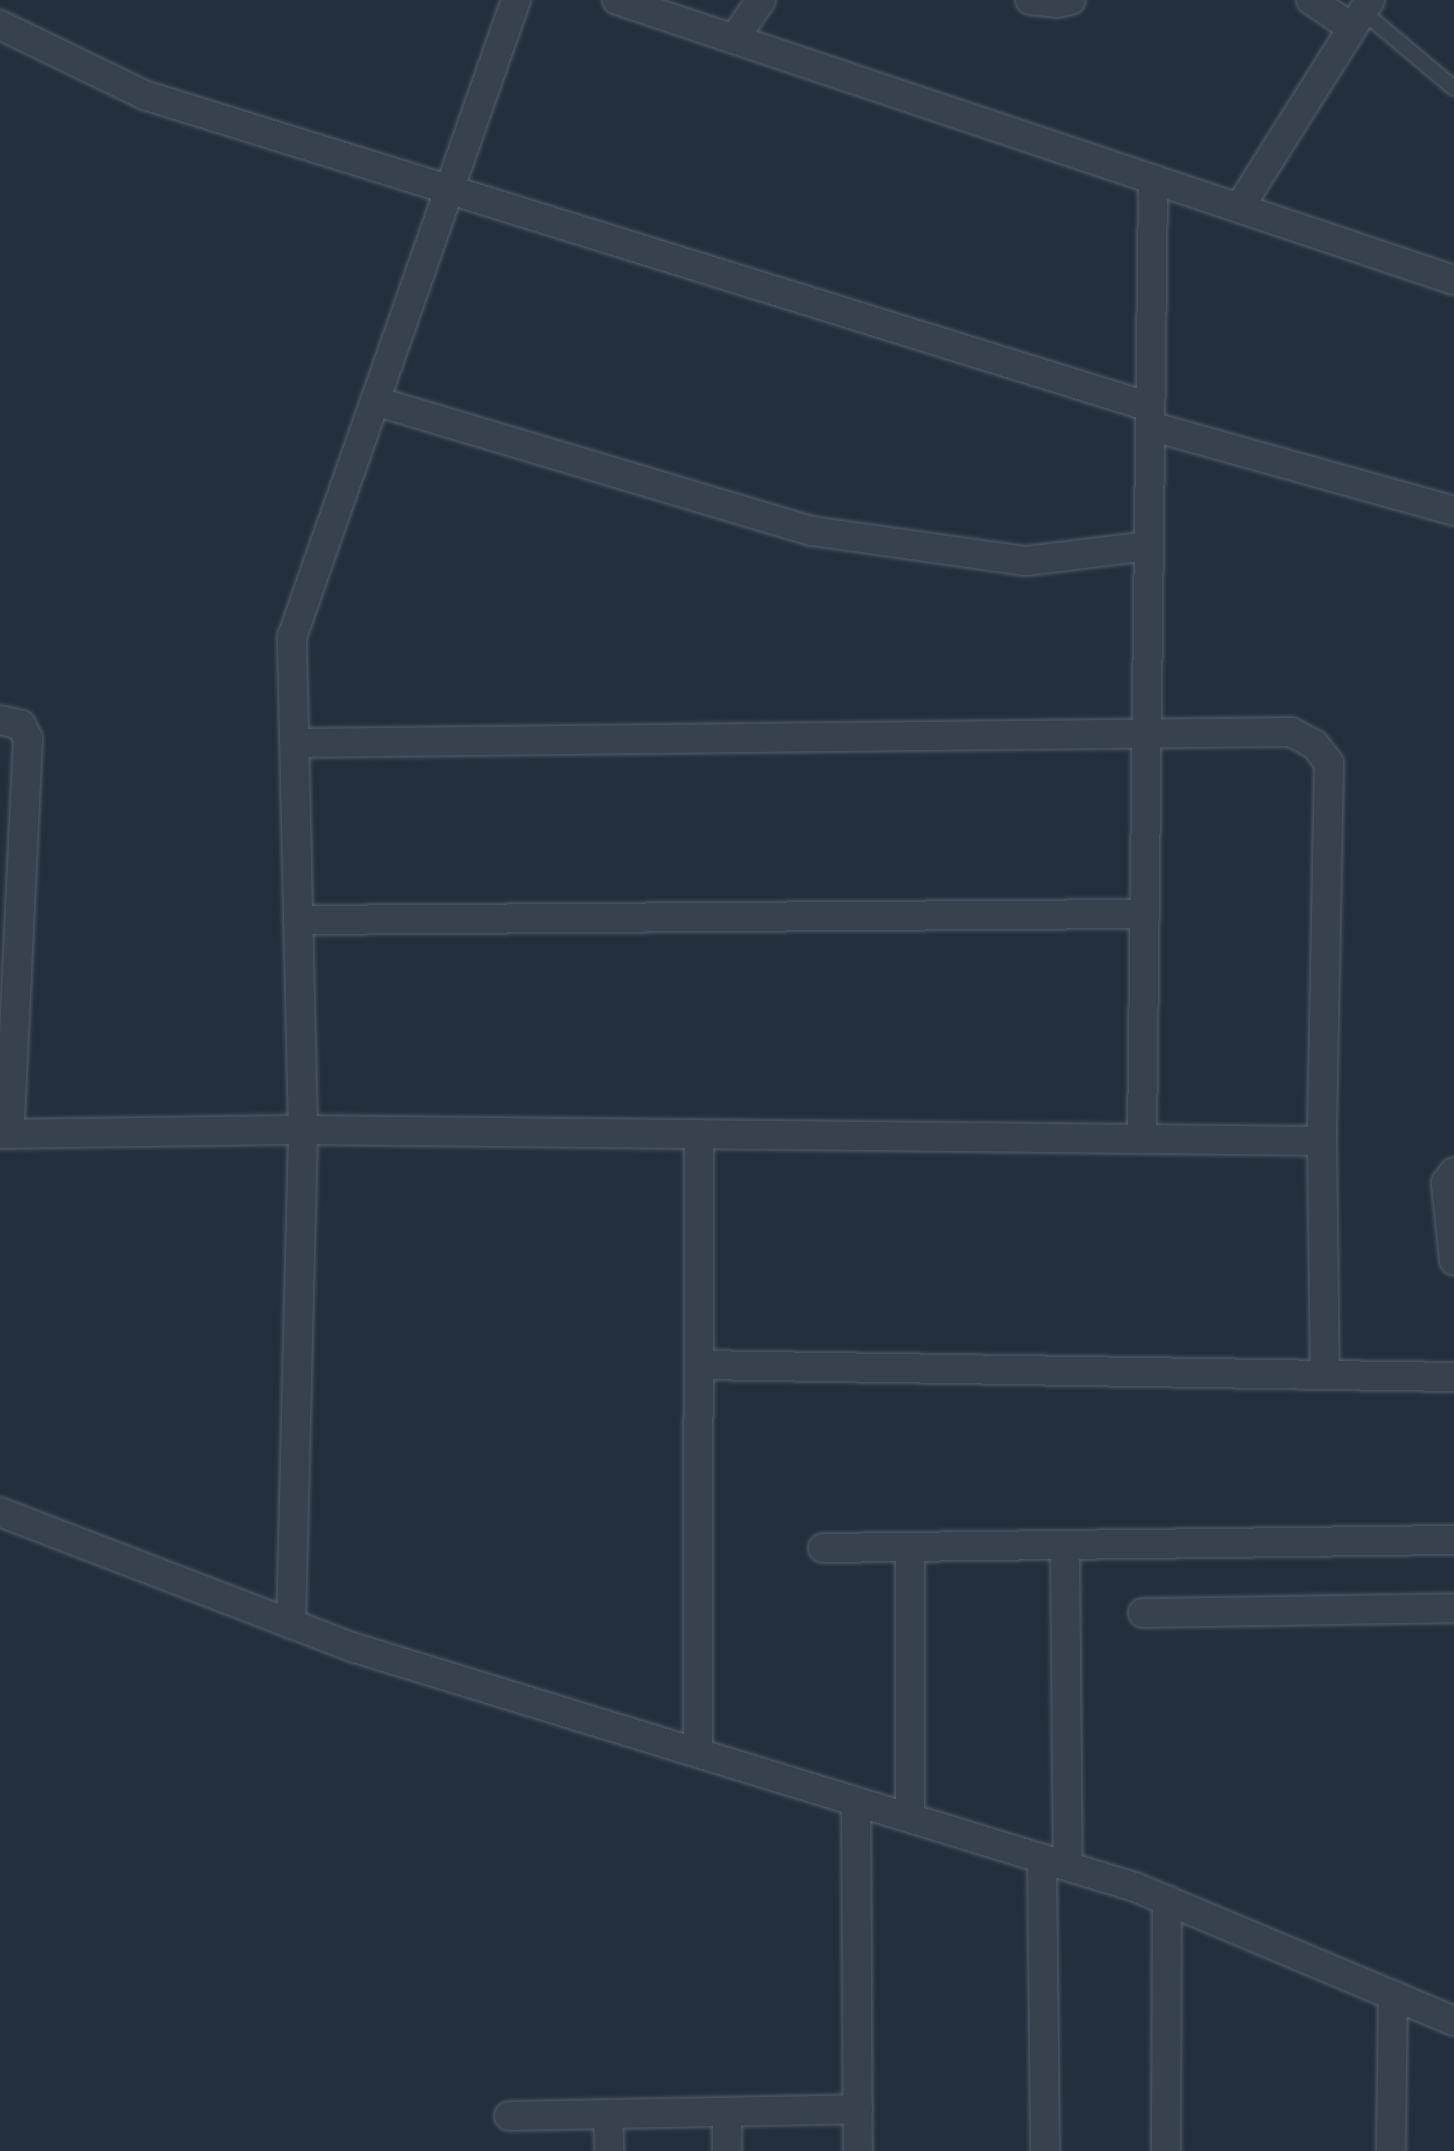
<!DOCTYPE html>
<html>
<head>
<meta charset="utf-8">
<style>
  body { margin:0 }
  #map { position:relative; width:1454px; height:2151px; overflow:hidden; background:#242f3e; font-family:"Titillium Web",sans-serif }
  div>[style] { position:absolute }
  .roads { filter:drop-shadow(0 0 2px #565f6c) drop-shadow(0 0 2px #565f6c) }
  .lane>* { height:14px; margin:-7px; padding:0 7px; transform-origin:7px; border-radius:7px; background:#38414e }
  .street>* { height:28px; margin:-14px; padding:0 14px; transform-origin:14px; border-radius:14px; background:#38414e }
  span { translate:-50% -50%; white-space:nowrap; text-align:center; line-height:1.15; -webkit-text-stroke:6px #1d2633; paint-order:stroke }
</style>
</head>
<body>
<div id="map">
  <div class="roads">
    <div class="lane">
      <div style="left:1361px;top:10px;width:121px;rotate:40deg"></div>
    </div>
    <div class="street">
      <div style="left:617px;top:0;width:883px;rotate:18.5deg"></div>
      <div style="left:1030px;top:0;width:27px;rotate:6deg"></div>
      <div style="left:1057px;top:3px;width:14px;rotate:-12deg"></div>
      <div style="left:1311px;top:0;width:48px;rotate:34deg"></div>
      <div style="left:0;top:25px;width:160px;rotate:25.9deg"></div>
      <div style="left:144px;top:95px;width:1053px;rotate:17.23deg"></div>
      <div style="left:734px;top:39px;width:47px;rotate:-55.3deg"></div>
      <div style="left:1239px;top:208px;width:246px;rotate:-57.8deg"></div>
      <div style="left:375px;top:401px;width:456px;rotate:16.6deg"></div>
      <div style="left:812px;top:531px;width:216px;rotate:8deg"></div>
      <div style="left:1026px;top:561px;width:124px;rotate:-7deg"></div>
      <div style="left:1150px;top:426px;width:316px;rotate:15.6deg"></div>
      <div style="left:0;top:720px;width:22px;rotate:13deg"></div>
      <div style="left:21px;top:725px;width:15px;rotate:62deg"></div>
      <div style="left:28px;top:738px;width:396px;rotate:92.7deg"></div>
      <div style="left:295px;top:743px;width:996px;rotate:-0.63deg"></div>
      <div style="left:1291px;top:732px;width:27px;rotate:28deg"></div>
      <div style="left:1315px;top:745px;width:23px;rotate:52deg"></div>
      <div style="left:1329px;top:763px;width:378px;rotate:91.1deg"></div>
      <div style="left:1322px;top:1141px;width:233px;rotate:89.3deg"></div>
      <div style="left:298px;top:920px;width:846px;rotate:-0.41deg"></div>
      <div style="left:0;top:1134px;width:303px;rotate:-0.8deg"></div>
      <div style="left:303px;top:1130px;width:1019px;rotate:0.62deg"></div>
      <div style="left:1142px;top:1139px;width:960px;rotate:-89.34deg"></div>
      <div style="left:1454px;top:1172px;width:14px;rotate:126deg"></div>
      <div style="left:1446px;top:1183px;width:78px;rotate:84.1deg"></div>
      <div style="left:699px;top:1365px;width:755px;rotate:0.91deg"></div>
      <div style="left:0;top:1512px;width:380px;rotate:21deg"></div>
      <div style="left:355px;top:1648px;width:816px;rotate:17.04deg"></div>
      <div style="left:1135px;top:1887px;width:346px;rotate:22.8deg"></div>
      <div style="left:1065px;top:1545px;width:321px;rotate:89.5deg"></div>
      <div style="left:910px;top:1547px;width:271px;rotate:90deg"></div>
      <div style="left:823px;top:1548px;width:631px;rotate:-0.73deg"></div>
      <div style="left:1143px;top:1613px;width:311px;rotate:-0.9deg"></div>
      <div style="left:291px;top:1624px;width:494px;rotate:-88.6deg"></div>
      <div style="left:303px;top:1130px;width:493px;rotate:-91.3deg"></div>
      <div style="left:292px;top:637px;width:675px;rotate:-70.63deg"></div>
      <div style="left:698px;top:1753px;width:619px;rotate:-89.91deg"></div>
      <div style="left:856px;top:1802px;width:349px;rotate:89.7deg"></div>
      <div style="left:1042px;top:1859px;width:292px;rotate:89.4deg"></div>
      <div style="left:727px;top:2112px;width:39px;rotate:90deg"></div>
      <div style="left:608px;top:2114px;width:37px;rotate:88deg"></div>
      <div style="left:509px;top:2116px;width:349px;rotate:-1.1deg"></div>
      <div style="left:1166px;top:2151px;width:251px;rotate:-89.8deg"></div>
      <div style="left:1391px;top:2151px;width:156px;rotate:-89.3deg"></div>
    </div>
  </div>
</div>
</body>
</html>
